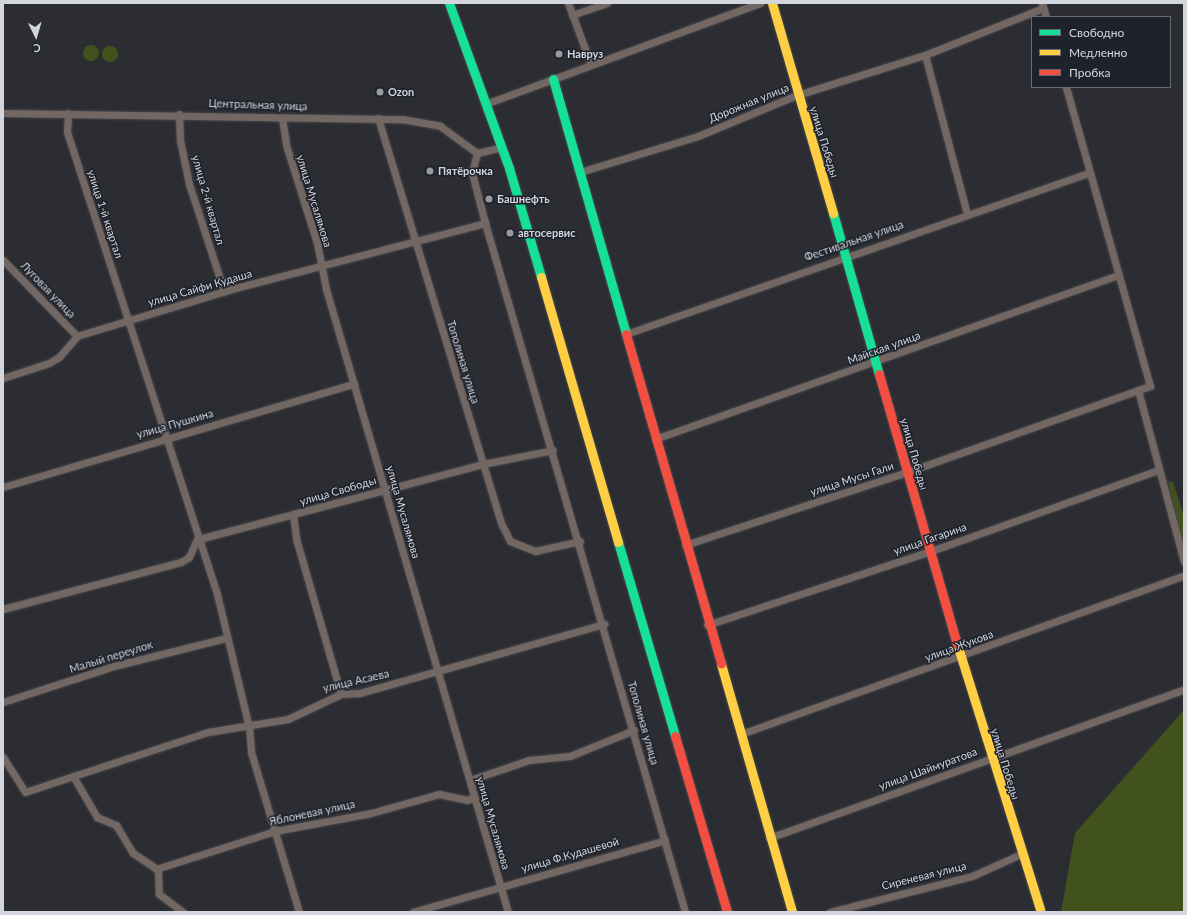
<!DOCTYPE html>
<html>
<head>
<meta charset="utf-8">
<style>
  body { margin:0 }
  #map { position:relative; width:1187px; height:915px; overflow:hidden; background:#2c2d32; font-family:Lato,sans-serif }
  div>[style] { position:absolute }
  .green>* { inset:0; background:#42521d }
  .round { border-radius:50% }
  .roads { filter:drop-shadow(0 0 1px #48494d) drop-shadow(0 0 1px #48494d) }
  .street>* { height:7px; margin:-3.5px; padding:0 3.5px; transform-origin:3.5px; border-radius:3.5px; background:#736763 }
  .fast>* { height:9px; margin:-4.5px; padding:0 4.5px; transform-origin:4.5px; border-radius:4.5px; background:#16e098 }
  .slow>* { height:9px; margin:-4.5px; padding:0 4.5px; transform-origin:4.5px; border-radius:4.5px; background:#ffcf43 }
  .jam>* { height:9px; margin:-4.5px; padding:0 4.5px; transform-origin:4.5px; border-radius:4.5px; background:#f24e42 }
  .dots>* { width:11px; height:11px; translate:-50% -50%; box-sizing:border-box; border:2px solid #1e222c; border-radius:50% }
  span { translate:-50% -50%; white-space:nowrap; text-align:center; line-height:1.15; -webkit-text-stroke:3px #1e222c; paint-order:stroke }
  .poi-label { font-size:11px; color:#d4d6dd; font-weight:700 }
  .left { translate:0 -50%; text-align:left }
  .street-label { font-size:11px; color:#d4d6dd }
  .frame { position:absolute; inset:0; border:4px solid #d4d6dd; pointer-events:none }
  .legend { position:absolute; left:1031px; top:16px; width:140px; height:72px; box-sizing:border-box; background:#1e222c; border:1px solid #676a73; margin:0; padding:5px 7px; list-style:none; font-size:12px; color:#d4d6dd }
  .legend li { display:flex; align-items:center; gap:8px; height:20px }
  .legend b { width:20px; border:1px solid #676a73 }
  .north { position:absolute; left:16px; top:16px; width:40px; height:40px; -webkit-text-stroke:3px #1e222c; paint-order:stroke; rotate:175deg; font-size:11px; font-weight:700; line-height:16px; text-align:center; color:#d4d6dd }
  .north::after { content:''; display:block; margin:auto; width:14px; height:18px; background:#d4d6dd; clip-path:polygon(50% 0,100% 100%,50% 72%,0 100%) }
</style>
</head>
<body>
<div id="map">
  <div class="green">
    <div class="round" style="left:83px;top:45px;width:16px;height:16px"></div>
    <div class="round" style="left:102px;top:46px;width:16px;height:16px"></div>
    <div style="clip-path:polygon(1168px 482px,1173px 482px,1184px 516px,1184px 550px)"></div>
    <div style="clip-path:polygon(1184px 710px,1184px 912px,1061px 912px,1075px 833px)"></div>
  </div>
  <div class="roads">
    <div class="street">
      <div style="left:568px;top:3px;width:66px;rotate:69.6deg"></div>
      <div style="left:1042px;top:3px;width:15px;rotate:74deg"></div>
      <div style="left:572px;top:15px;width:37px;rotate:-19deg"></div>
      <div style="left:925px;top:55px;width:164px;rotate:75.2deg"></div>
      <div style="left:488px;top:103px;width:290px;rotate:-20.2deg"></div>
      <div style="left:3px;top:113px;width:399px;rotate:0.9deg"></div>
      <div style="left:402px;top:119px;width:39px;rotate:10deg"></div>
      <div style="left:440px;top:126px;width:46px;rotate:36.1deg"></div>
      <div style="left:477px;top:153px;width:26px;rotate:-13deg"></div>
      <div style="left:68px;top:113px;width:19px;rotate:93deg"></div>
      <div style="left:67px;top:132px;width:486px;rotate:72deg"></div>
      <div style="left:217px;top:594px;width:137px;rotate:76.5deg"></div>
      <div style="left:249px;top:727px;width:25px;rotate:85deg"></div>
      <div style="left:251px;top:752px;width:167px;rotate:73.3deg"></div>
      <div style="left:179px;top:114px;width:26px;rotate:88deg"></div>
      <div style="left:180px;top:140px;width:45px;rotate:78.4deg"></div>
      <div style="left:189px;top:184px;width:113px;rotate:71.9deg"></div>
      <div style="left:282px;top:118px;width:30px;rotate:81deg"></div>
      <div style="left:287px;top:148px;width:100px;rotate:72.5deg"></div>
      <div style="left:317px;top:243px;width:47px;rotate:78.9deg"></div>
      <div style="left:326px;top:289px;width:649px;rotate:73.72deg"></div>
      <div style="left:378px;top:118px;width:425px;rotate:73.1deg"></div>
      <div style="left:502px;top:525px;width:18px;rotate:63deg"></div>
      <div style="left:510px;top:541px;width:27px;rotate:22deg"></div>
      <div style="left:535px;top:551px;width:46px;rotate:-12.5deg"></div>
      <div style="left:580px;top:172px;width:123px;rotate:-17deg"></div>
      <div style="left:698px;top:136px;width:107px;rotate:-22.5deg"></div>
      <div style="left:797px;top:95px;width:134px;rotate:-17.4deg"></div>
      <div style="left:925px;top:55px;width:127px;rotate:-21.7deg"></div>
      <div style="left:485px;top:223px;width:717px;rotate:73.81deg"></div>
      <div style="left:3px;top:260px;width:106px;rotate:45.8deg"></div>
      <div style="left:626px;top:334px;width:491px;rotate:-19.2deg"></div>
      <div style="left:3px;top:378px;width:48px;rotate:-18.1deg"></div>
      <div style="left:49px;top:363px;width:12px;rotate:-31deg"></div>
      <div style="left:59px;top:357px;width:28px;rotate:-49deg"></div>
      <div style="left:77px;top:336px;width:158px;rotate:-16.9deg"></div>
      <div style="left:228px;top:290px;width:266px;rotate:-14.6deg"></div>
      <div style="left:485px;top:223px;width:52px;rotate:-104.6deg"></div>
      <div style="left:472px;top:173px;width:21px;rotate:-76deg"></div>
      <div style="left:1138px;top:390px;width:178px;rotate:75deg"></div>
      <div style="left:655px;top:439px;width:492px;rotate:-19.5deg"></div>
      <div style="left:3px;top:487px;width:366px;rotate:-16.4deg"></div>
      <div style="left:293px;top:515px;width:27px;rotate:82deg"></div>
      <div style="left:297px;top:542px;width:158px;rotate:73.9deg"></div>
      <div style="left:199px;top:539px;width:294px;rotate:-14.8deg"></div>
      <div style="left:483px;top:464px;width:71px;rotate:-11.3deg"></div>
      <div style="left:685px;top:545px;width:234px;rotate:-18.2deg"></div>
      <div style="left:907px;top:472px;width:258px;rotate:-19.5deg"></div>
      <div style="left:1150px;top:386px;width:311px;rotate:-105.7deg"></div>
      <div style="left:3px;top:609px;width:184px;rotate:-14.8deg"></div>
      <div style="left:181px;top:562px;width:9px;rotate:-32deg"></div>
      <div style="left:189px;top:557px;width:22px;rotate:-66deg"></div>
      <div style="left:707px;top:625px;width:236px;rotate:-18.3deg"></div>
      <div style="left:931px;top:551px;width:242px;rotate:-19.6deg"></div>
      <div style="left:3px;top:702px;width:117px;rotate:-18deg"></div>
      <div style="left:114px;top:666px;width:115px;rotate:-14deg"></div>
      <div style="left:741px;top:734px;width:471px;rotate:-19.7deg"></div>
      <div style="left:3px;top:757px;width:41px;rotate:57.8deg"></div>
      <div style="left:25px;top:792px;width:193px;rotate:-18.2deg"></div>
      <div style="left:208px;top:732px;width:81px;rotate:-9.2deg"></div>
      <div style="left:288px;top:719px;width:59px;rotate:-25.3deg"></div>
      <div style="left:341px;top:694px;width:19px;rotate:-3deg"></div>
      <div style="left:360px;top:693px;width:254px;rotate:-15.8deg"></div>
      <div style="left:73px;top:776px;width:48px;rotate:59.7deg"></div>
      <div style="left:97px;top:817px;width:21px;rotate:23deg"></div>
      <div style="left:116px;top:825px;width:33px;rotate:59deg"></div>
      <div style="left:133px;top:853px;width:30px;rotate:34deg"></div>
      <div style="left:158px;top:870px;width:24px;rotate:88deg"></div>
      <div style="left:159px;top:894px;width:30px;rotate:37deg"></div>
      <div style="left:470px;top:780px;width:62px;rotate:-18.7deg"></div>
      <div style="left:529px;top:760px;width:41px;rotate:-5.6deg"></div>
      <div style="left:570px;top:756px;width:69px;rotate:-22.1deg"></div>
      <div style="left:769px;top:838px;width:441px;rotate:-19.7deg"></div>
      <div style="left:156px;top:869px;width:125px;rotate:-17.7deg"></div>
      <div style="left:275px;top:831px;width:98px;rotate:-10.6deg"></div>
      <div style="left:371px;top:813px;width:71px;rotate:-15.6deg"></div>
      <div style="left:439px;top:794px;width:29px;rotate:12deg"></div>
      <div style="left:467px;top:800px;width:8px;rotate:-23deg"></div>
      <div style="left:413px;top:912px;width:262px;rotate:-15.9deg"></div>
      <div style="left:830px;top:912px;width:146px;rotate:-14.2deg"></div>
      <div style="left:972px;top:876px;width:54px;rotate:-24.2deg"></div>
    </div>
    <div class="fast">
      <div style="left:449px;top:3px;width:176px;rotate:70deg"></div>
      <div style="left:509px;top:168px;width:114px;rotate:73.6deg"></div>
      <div style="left:553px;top:79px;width:265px;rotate:74deg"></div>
      <div style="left:833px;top:213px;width:167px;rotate:74.1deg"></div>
      <div style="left:618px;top:542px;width:202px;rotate:73.6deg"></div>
    </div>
    <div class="slow">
      <div style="left:772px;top:3px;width:219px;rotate:73.8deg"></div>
      <div style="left:541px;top:277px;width:276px;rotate:73.8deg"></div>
      <div style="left:957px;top:644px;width:278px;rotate:72.6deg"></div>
      <div style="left:721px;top:664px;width:258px;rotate:74deg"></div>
    </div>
    <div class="jam">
      <div style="left:626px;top:334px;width:343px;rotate:73.9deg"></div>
      <div style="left:879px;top:374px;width:281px;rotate:73.9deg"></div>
      <div style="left:675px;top:736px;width:184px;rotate:73.5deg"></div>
    </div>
  </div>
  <div class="dots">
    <div style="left:559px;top:54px;background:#999ba1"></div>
    <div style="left:380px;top:92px;background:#999ba1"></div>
    <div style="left:430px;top:171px;background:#999ba1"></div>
    <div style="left:489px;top:199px;background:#999ba1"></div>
    <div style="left:510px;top:233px;background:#999ba1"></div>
  </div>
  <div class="poi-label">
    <span class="left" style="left:567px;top:54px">Навруз</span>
    <span class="left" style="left:388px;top:92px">Ozon</span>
    <span class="left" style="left:438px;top:171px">Пятёрочка</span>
    <span class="left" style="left:497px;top:199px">Башнефть</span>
    <span class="left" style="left:518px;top:233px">автосервис</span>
  </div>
  <div class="street-label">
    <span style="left:749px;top:103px;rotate:-22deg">Дорожная улица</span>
    <span style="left:258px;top:105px;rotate:2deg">Центральная улица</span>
    <span style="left:824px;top:142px;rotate:73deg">улица Победы</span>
    <span style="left:208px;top:200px;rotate:74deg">улица 2-й квартал</span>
    <span style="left:314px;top:201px;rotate:73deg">улица Мусалямова</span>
    <span style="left:105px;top:214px;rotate:72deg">улица 1-й квартал</span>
    <span style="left:854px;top:241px;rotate:-19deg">Фестивальная улица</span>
    <span style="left:200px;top:288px;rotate:-16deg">улица Сайфи Кудаша</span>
    <span style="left:48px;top:290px;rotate:46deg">Луговая улица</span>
    <span style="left:884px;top:348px;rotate:-20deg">Майская улица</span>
    <span style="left:463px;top:362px;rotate:73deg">Тополиная улица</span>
    <span style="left:175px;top:424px;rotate:-16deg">улица Пушкина</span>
    <span style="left:914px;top:454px;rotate:74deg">улица Победы</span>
    <span style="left:852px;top:479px;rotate:-18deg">улица Мусы Гали</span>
    <span style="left:338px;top:491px;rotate:-16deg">улица Свободы</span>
    <span style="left:403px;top:512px;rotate:74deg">улица Мусалямова</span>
    <span style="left:930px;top:539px;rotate:-19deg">улица Гагарина</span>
    <span style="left:959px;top:646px;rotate:-20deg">улица Жукова</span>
    <span style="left:111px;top:657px;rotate:-17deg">Малый переулок</span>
    <span style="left:356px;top:681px;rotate:-13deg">улица Асаева</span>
    <span style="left:643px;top:723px;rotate:74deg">Тополиная улица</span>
    <span style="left:1005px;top:764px;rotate:73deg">улица Победы</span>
    <span style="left:928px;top:769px;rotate:-20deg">улица Шаймуратова</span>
    <span style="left:312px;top:813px;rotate:-12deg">Яблоневая улица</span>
    <span style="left:493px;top:823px;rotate:74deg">улица Мусалямова</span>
    <span style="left:570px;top:855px;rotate:-16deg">улица Ф.Кудашевой</span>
    <span style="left:924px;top:876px;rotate:-14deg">Сиреневая улица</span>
  </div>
  <div class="frame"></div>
  <ul class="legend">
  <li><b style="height:5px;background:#16e098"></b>Свободно</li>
  <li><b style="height:5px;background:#ffcf43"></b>Медленно</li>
  <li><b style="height:5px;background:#f24e42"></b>Пробка</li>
  </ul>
  <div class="north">С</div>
</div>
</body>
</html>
